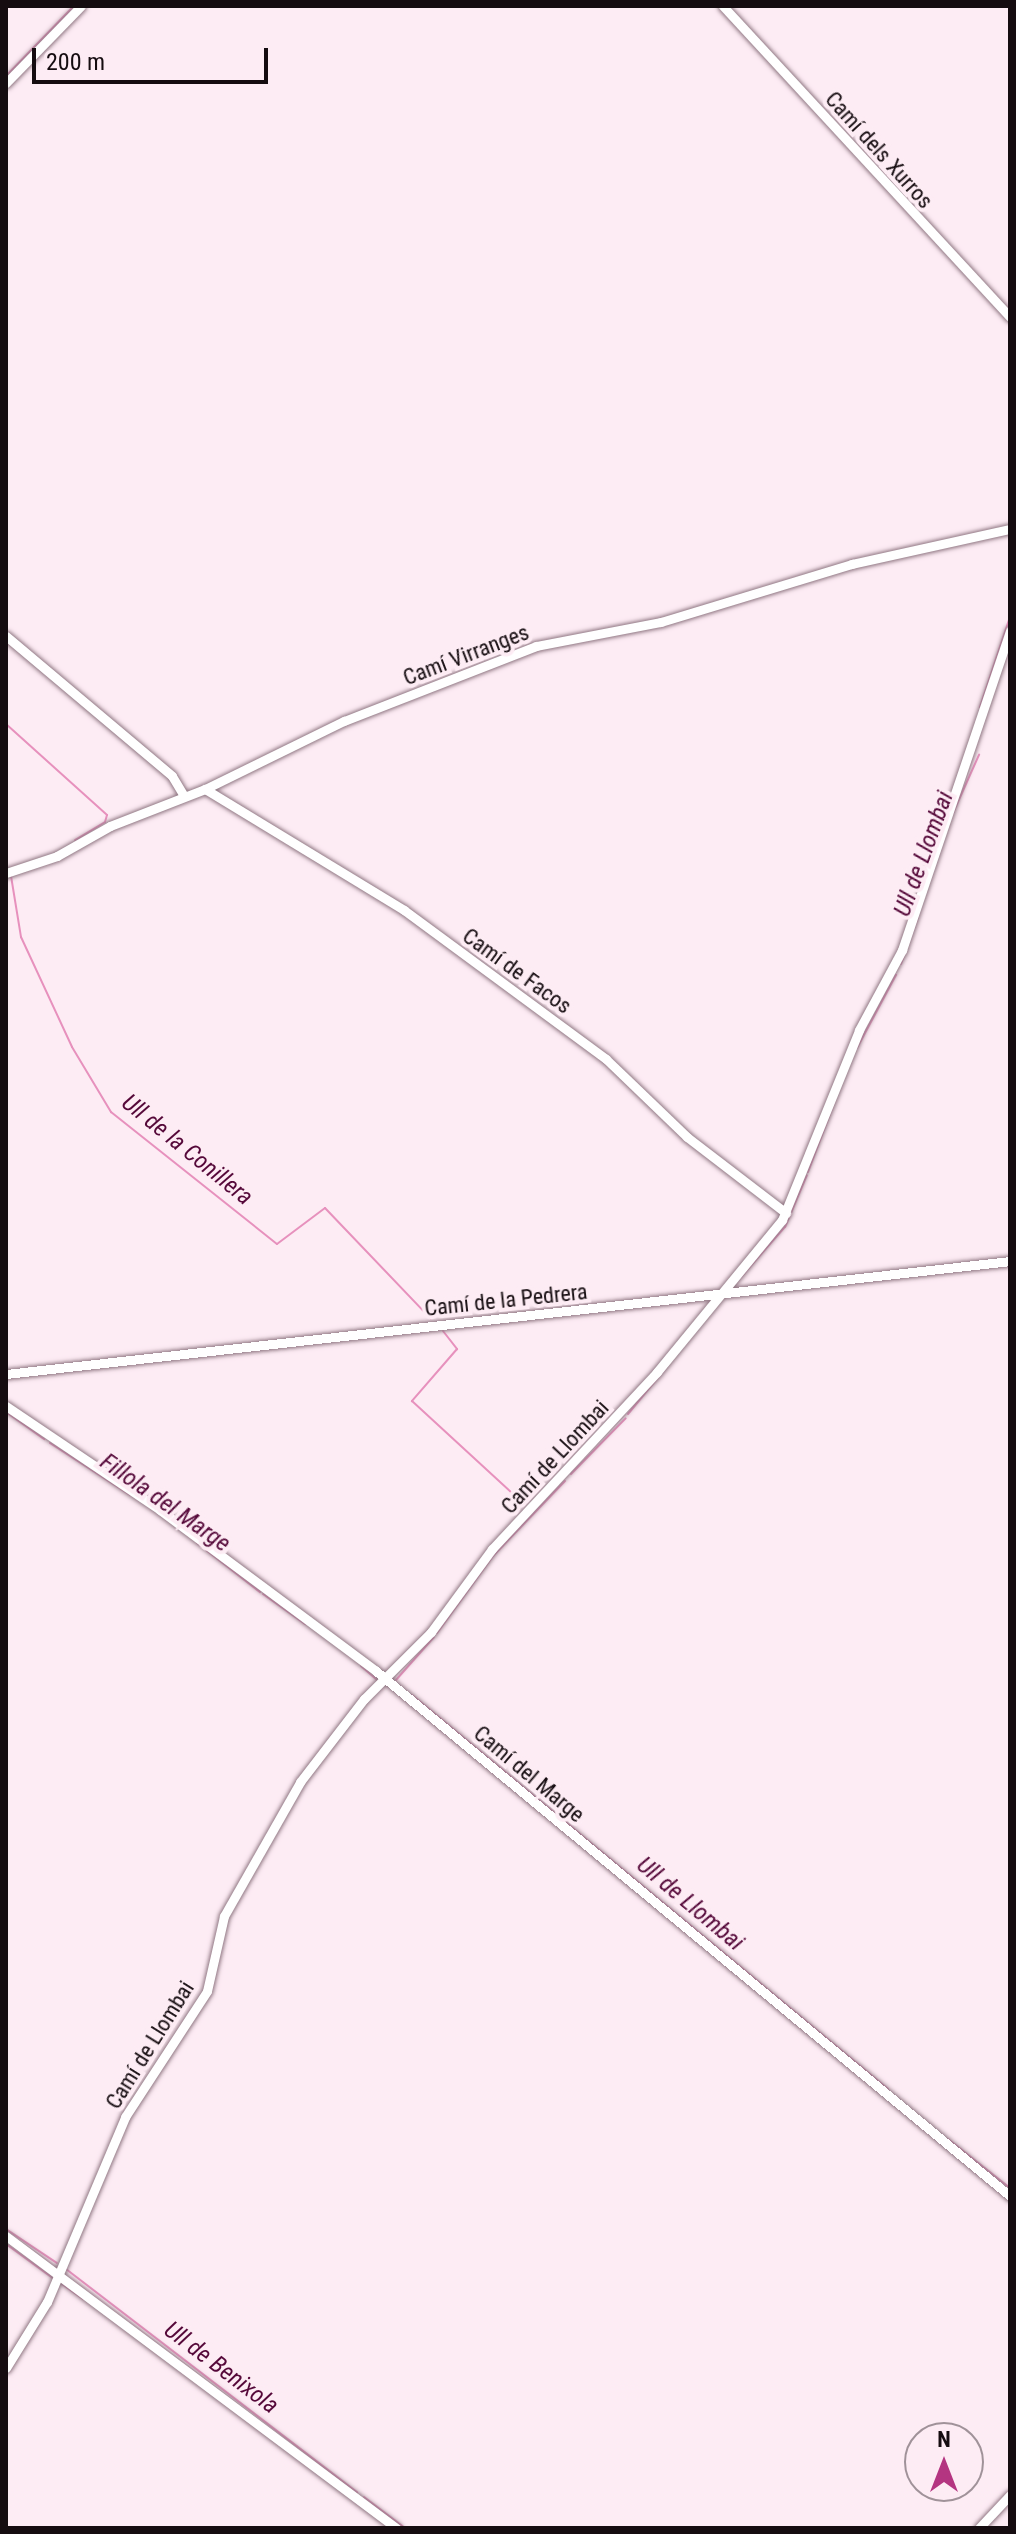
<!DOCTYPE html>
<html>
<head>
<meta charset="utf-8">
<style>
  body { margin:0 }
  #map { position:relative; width:1016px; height:2534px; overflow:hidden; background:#fdecf4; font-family:"Roboto Condensed",sans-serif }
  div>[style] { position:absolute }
  .stream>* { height:2px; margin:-1px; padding:0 1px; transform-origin:1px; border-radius:1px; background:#e791bd }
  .roads { filter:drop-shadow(0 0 2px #907783) drop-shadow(0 0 2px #907783) }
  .street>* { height:9px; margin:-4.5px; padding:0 4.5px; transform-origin:4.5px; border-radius:4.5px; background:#fff }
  span { translate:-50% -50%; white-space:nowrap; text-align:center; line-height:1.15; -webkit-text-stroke:8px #fdecf4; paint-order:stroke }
  .street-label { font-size:22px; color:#150c10 }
  .water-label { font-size:24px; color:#550839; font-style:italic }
  .frame { position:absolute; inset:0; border:8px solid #150c10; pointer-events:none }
  .north { position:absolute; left:904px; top:2422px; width:80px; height:80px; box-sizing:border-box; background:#fdecf4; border:2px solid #a09299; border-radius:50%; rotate:0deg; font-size:22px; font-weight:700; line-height:32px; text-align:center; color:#150c10 }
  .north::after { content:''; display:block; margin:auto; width:28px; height:36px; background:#b43581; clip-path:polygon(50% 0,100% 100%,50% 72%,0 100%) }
  .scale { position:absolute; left:32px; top:48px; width:236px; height:36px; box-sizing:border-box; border:4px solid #150c10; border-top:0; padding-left:10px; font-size:24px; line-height:28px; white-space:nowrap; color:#150c10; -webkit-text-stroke:6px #fdecf4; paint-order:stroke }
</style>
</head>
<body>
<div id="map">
  <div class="stream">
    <div style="left:8px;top:74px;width:95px;rotate:-45.9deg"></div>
    <div style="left:980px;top:707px;width:95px;rotate:-71.6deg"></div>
    <div style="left:6px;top:724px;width:136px;rotate:42deg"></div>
    <div style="left:107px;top:815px;width:7px;rotate:106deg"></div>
    <div style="left:105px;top:822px;width:35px;rotate:149deg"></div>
    <div style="left:953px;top:813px;width:64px;rotate:-65.9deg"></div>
    <div style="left:11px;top:876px;width:62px;rotate:80.7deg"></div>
    <div style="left:21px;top:937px;width:121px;rotate:65.1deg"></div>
    <div style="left:72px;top:1047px;width:76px;rotate:59deg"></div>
    <div style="left:111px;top:1112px;width:212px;rotate:38.5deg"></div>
    <div style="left:277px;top:1244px;width:60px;rotate:-36.9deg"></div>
    <div style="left:325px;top:1208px;width:153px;rotate:46.3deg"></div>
    <div style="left:901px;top:964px;width:50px;rotate:-70.1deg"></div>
    <div style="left:857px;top:1048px;width:83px;rotate:-61.9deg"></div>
    <div style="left:808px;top:1172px;width:79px;rotate:-69.3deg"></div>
    <div style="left:741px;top:1277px;width:67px;rotate:-48.7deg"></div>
    <div style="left:785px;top:1227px;width:56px;rotate:-67.1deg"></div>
    <div style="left:443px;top:1331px;width:23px;rotate:52deg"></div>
    <div style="left:457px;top:1349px;width:69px;rotate:130.9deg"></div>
    <div style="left:412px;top:1401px;width:152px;rotate:42.6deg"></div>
    <div style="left:6px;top:1412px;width:47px;rotate:35.4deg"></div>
    <div style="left:628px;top:1414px;width:65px;rotate:-50.6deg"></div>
    <div style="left:50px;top:1443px;width:95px;rotate:33deg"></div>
    <div style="left:571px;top:1474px;width:78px;rotate:-45.5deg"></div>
    <div style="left:197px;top:1543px;width:80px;rotate:37.9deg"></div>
    <div style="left:263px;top:1594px;width:52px;rotate:35.5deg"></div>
    <div style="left:437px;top:1633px;width:95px;rotate:-54deg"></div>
    <div style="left:493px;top:1556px;width:104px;rotate:-46.2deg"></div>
    <div style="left:361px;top:1666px;width:21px;rotate:41deg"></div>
    <div style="left:396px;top:1680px;width:57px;rotate:-48.5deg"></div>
    <div style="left:412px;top:1695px;width:618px;rotate:39.62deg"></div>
    <div style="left:948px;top:2139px;width:79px;rotate:38.3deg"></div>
    <div style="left:6px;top:2229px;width:61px;rotate:33.7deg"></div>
    <div style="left:6px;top:2244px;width:59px;rotate:36.1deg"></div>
    <div style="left:66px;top:2269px;width:367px;rotate:37.5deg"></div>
    <div style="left:59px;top:2282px;width:29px;rotate:35deg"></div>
    <div style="left:364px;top:2497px;width:51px;rotate:37.1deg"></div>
  </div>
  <div class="roads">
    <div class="street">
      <div style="left:723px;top:6px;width:423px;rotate:47.3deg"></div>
      <div style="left:6px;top:83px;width:107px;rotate:-45.8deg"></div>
      <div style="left:6px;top:636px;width:217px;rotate:40.1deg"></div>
      <div style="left:172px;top:776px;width:21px;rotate:59deg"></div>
      <div style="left:205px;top:789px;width:233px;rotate:31.3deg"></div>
      <div style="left:404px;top:910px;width:251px;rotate:36.4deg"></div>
      <div style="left:606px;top:1059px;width:112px;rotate:43.9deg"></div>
      <div style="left:687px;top:1137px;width:125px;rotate:37.5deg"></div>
      <div style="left:6px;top:873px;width:54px;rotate:-18.4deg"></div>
      <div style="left:57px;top:856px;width:61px;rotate:-29.5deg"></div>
      <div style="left:110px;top:826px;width:102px;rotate:-21.3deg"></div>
      <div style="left:205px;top:789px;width:155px;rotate:-26.1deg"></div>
      <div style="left:344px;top:721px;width:206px;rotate:-21.3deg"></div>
      <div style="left:536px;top:646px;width:127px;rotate:-10.9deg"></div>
      <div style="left:661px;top:622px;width:200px;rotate:-16.9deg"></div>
      <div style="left:852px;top:564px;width:162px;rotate:-12.5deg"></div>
      <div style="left:6px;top:1374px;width:1010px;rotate:-6.42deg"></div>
      <div style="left:6px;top:1406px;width:186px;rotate:34deg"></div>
      <div style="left:160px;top:1510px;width:269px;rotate:36.7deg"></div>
      <div style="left:376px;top:1671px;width:823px;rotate:39.63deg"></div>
      <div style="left:6px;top:2236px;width:488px;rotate:36.8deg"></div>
      <div style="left:6px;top:2368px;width:78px;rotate:-58.2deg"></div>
      <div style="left:47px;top:2302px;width:201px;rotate:-67.1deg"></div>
      <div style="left:125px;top:2117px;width:150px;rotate:-56.9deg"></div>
      <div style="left:207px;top:1991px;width:77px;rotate:-77.2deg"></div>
      <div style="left:224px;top:1916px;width:154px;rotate:-60.4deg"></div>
      <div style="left:300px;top:1782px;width:105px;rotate:-52.4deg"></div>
      <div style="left:364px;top:1699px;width:95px;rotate:-45deg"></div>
      <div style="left:431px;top:1632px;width:103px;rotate:-53.7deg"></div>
      <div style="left:492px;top:1549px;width:242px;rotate:-47deg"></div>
      <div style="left:657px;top:1372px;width:197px;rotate:-50.6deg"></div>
      <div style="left:782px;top:1220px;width:205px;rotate:-67.9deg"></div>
      <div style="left:859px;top:1030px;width:91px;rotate:-61.7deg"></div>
      <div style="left:902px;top:950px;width:337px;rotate:-71.3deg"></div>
      <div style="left:979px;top:2528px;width:45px;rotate:-46.8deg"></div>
    </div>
  </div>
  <div class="street-label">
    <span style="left:879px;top:150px;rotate:48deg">Camí dels Xurros</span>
    <span style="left:466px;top:655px;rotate:-21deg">Camí Virranges</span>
    <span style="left:517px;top:971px;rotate:36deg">Camí de Facos</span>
    <span style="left:506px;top:1300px;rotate:-6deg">Camí de la Pedrera</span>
    <span style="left:555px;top:1457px;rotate:-47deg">Camí de Llombai</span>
    <span style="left:529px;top:1774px;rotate:40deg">Camí del Marge</span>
    <span style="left:150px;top:2045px;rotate:-58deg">Camí de Llombai</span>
  </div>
  <div class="water-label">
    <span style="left:924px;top:854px;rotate:-70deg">Ull de Llombai</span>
    <span style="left:187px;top:1150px;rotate:39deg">Ull de la Conillera</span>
    <span style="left:165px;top:1503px;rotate:35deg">Fillola del Marge</span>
    <span style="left:690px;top:1904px;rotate:40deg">Ull de Llombai</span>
    <span style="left:221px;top:2368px;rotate:37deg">Ull de Benixola</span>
  </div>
  <div class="frame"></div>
  <div class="north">N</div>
  <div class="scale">200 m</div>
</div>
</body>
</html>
